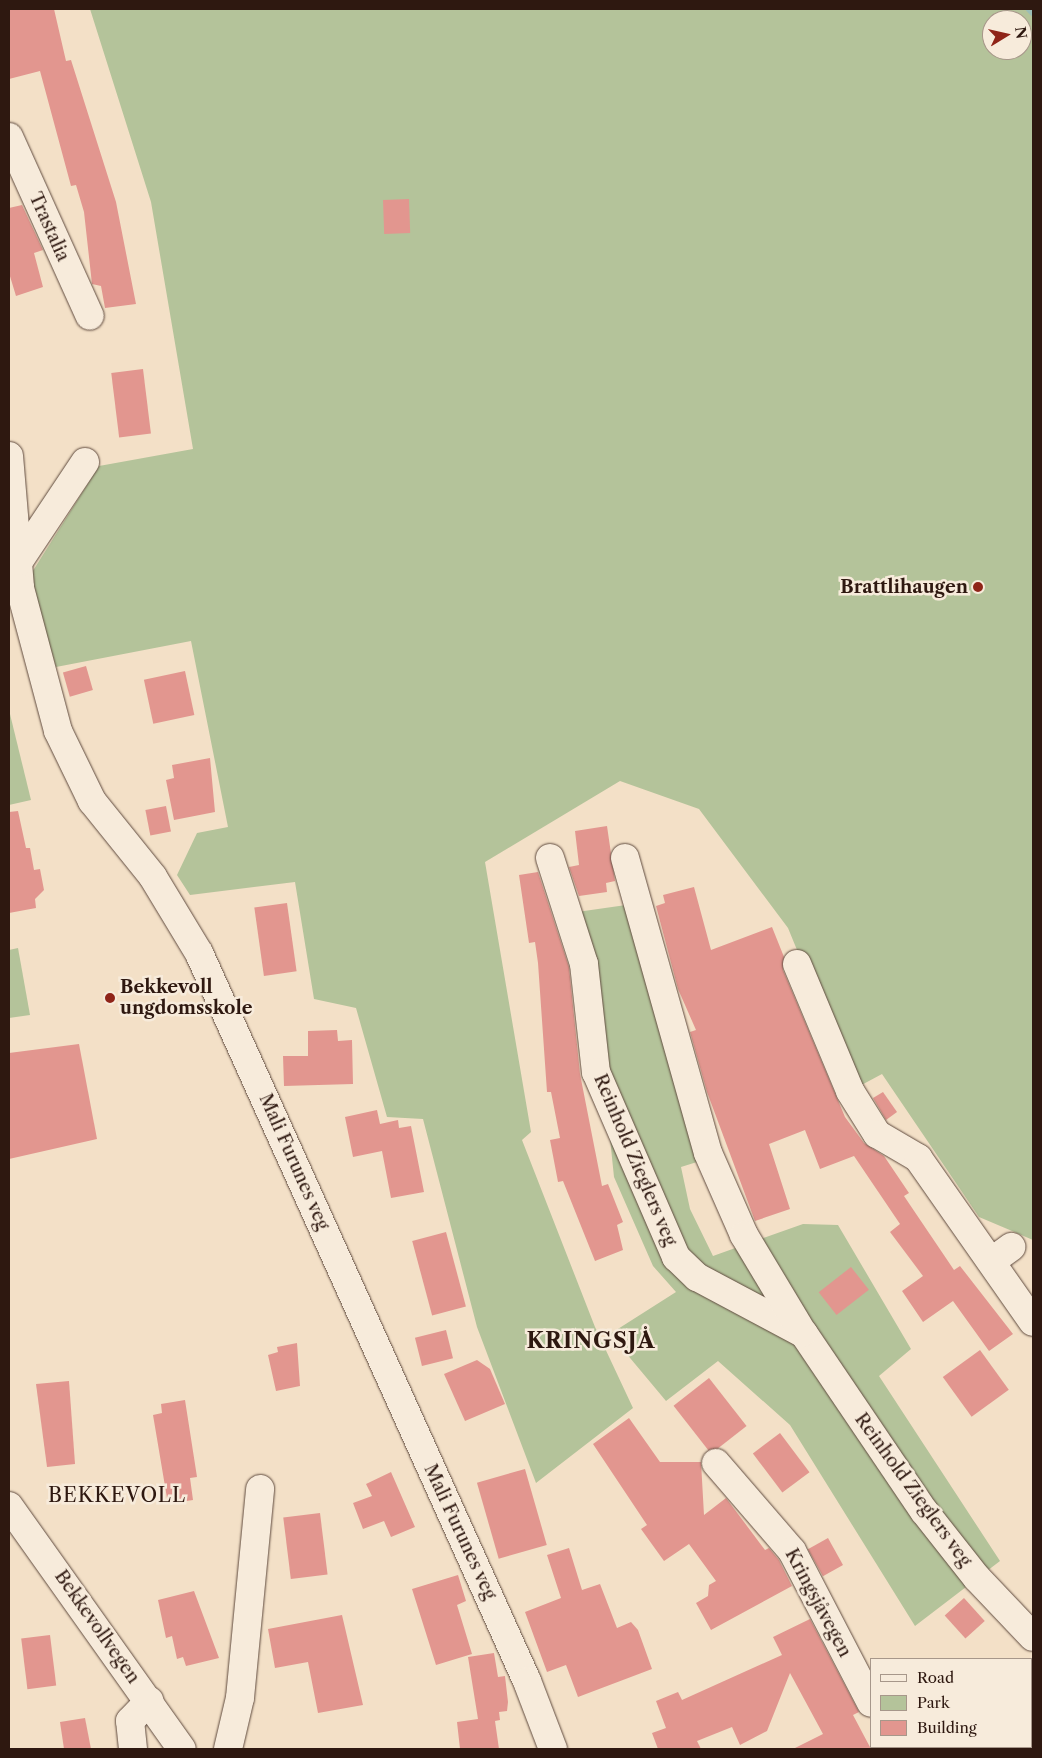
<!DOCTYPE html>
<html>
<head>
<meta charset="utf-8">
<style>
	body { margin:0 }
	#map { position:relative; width:1042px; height:1758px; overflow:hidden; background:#f3e0c7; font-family:"Libre Caslon Text",serif }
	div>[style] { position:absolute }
	.green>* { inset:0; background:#b4c39a }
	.stream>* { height:8px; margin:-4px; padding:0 4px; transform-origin:4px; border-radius:4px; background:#9bbdb7 }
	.building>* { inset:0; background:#e2968f; transform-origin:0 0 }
	.roads { filter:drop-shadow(0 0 1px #5f4a3e) drop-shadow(0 0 1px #5f4a3e) }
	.minor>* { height:28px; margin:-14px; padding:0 14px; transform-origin:14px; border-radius:14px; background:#f7ebdb }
	.dots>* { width:14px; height:14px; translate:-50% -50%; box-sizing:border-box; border:2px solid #f7ebdb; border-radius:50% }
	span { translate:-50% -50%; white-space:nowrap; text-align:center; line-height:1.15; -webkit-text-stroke:5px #f7ebdb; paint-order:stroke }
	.street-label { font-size:18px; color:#2e1810 }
	.poi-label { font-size:18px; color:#2e1810; font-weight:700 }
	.right { translate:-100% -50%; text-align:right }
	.left { translate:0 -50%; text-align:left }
	.quarter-label { font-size:20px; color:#2e1810; letter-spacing:1px }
	.district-label { font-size:22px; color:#2e1810; font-weight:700; letter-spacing:1px }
	.frame { position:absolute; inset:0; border:10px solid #2e1810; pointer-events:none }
	.legend { position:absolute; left:870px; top:1658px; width:162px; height:90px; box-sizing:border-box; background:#f7ebdb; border:1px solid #a7978a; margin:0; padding:6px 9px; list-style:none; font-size:15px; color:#2e1810 }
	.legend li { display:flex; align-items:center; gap:10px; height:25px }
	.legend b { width:25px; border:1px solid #a7978a }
	.north { position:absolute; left:982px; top:10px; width:50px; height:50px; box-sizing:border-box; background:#f7ebdb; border:1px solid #a7978a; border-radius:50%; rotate:81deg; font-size:14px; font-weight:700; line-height:20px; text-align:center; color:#2e1810 }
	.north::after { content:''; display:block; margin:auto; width:18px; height:22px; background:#8f2418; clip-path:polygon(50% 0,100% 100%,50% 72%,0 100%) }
</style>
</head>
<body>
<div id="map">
	<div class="green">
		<div style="clip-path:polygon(evenodd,90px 9px,1033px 9px,1033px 1240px,979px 1217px,882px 1074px,854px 1089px,788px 928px,699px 809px,620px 781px,485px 862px,531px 1132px,522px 1140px,595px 1327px,633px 1408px,536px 1483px,477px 1327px,423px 1119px,387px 1117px,356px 1008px,314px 999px,295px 882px,190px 895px,177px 875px,197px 833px,228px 827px,191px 641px,56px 667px,29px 577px,99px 466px,193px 449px,151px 202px,90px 9px,992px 20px,1022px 20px,1022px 50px,992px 50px,992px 20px)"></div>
		<div style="clip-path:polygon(9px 710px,31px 800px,9px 805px)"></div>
		<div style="clip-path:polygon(626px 905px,697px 1162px,681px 1167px,690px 1209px,713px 1256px,803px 1224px,838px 1225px,911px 1349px,879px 1376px,1000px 1561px,915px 1626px,790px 1425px,718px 1361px,666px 1401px,610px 1334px,676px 1292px,653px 1266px,614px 1177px,592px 964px,577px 912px)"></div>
		<div style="clip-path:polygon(18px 948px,30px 1015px,9px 1018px,9px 950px)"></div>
	</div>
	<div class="stream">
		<div style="left:1030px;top:9px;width:4px;rotate:45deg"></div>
	</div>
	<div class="building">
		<div style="clip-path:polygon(9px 9px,54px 9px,66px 61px,71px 60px,116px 202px,136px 304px,105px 308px,101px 286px,92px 284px,84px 212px,76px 185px,71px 186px,40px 71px,9px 79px)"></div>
		<div style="left:409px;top:199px;width:34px;height:26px;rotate:88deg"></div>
		<div style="clip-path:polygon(22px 205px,43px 250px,34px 253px,43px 287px,16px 296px,9px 273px,9px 208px)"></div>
		<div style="left:143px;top:369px;width:65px;height:32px;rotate:83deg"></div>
		<div style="left:86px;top:666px;width:25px;height:24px;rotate:74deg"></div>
		<div style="left:185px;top:671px;width:45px;height:42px;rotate:78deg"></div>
		<div style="clip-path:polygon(210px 758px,215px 812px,174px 820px,166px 780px,174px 778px,172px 765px)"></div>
		<div style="left:166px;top:806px;width:26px;height:21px;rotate:79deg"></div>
		<div style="clip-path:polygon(18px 811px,26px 848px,30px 848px,34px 870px,40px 869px,44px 890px,35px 899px,36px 908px,9px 913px,9px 812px)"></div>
		<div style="clip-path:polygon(607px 826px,615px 881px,606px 883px,607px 892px,579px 896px,569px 867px,579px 865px,575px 831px)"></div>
		<div style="clip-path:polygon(538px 872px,569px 967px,580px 1074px,602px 1186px,608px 1184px,623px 1222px,617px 1225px,623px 1250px,595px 1261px,563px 1181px,558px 1182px,550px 1140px,560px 1138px,551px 1092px,547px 1092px,538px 963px,535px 942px,529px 943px,519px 875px)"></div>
		<div style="clip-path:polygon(694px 887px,711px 950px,772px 927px,784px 957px,783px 970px,845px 1117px,864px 1143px,884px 1156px,909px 1193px,904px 1196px,954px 1270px,960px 1266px,1013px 1334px,989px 1351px,953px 1301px,923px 1322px,902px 1291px,923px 1276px,890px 1232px,900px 1224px,854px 1156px,820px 1169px,805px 1130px,769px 1144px,790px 1209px,755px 1221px,707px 1092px,690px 1032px,696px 1030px,678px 989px,656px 906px,665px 903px,663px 895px)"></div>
		<div style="left:287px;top:903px;width:69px;height:33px;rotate:82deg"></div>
		<div style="clip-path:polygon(337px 1030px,338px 1041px,352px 1040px,353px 1084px,284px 1086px,283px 1056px,308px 1056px,308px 1031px)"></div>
		<div style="clip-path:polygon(79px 1044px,97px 1139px,9px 1159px,9px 1053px)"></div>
		<div style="clip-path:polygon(883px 1092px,897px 1112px,886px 1120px,873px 1098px)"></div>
		<div style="clip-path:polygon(377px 1110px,380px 1124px,398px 1120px,399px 1128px,411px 1126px,424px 1192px,391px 1198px,382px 1151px,353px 1157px,345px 1117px)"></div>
		<div style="left:446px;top:1232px;width:77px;height:35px;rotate:75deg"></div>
		<div style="left:851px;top:1267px;width:29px;height:41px;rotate:52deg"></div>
		<div style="left:446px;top:1330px;width:29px;height:32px;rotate:76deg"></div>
		<div style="clip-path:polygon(297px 1343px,300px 1386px,276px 1391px,268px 1355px,278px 1352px,277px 1347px)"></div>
		<div style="left:980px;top:1350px;width:49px;height:46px;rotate:54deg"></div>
		<div style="clip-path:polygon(477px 1360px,490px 1369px,505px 1404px,465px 1421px,444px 1374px)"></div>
		<div style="left:709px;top:1378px;width:61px;height:45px;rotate:52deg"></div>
		<div style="clip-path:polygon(69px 1381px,75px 1464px,47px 1467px,36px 1384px)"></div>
		<div style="clip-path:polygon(185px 1400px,197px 1477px,190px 1478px,193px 1500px,168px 1504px,153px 1415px,162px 1413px,161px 1404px)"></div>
		<div style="clip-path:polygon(629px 1418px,660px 1462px,701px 1462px,704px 1515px,726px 1498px,765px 1550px,769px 1548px,779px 1560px,792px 1586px,711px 1630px,696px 1603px,708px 1596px,709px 1585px,716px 1581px,689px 1544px,664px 1561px,641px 1529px,647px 1525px,593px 1444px)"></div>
		<div style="left:780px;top:1433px;width:49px;height:34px;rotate:53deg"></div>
		<div style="left:525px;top:1469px;width:79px;height:50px;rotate:74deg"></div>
		<div style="clip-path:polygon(391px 1472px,415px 1527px,391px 1537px,384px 1521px,363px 1529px,353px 1503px,372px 1496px,366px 1484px)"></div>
		<div style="left:320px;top:1513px;width:62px;height:37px;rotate:83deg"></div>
		<div style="left:828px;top:1538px;width:31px;height:23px;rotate:61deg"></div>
		<div style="clip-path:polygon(569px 1548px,582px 1590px,600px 1584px,617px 1628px,631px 1622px,638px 1630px,652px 1669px,578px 1697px,566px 1665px,547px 1672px,525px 1612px,561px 1598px,547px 1555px)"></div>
		<div style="clip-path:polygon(458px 1575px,466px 1601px,457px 1605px,472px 1654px,436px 1665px,412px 1589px)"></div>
		<div style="clip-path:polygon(194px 1591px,219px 1658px,186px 1666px,183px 1657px,177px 1659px,172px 1636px,166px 1638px,158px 1600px)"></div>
		<div style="left:964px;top:1598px;width:31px;height:26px;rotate:48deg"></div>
		<div style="clip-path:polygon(342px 1615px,363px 1705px,318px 1713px,308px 1662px,275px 1668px,268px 1629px)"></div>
		<div style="clip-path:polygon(810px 1619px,859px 1712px,853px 1715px,871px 1749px,793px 1749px,823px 1734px,790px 1673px,767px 1731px,740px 1745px,732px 1727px,697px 1741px,701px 1749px,658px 1749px,652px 1733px,666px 1728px,656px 1701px,678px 1692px,682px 1700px,782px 1655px,773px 1637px)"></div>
		<div style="left:50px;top:1635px;width:51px;height:29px;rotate:83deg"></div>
		<div style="clip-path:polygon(494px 1653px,498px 1677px,505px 1676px,508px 1702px,507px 1711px,499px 1712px,500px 1720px,495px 1721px,499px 1749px,460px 1749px,457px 1722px,478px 1719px,468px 1657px)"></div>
		<div style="clip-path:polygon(85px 1718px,91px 1749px,64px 1749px,60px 1722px)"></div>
	</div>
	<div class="roads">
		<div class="minor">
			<div style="left:9px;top:137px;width:196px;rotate:65.7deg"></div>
			<div style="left:9px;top:456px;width:132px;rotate:85.2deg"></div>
			<div style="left:20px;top:588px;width:11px;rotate:170deg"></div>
			<div style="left:19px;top:561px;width:119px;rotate:-56.3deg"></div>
			<div style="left:20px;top:588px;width:148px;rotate:75.1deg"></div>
			<div style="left:58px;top:731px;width:78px;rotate:64.1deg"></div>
			<div style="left:92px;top:801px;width:97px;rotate:51.2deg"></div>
			<div style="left:153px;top:877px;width:89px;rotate:58.8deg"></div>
			<div style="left:199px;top:953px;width:798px;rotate:65.75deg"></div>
			<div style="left:527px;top:1681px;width:73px;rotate:69.1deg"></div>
			<div style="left:550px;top:858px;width:111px;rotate:72.2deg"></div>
			<div style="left:584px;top:964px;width:109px;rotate:83.7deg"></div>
			<div style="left:596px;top:1072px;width:202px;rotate:66.6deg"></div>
			<div style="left:676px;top:1257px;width:29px;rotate:44deg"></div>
			<div style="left:697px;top:1277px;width:121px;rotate:28deg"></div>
			<div style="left:804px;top:1334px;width:214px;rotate:55.9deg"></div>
			<div style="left:924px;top:1511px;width:85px;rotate:51.7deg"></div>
			<div style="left:977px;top:1578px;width:81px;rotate:46.5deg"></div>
			<div style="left:625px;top:858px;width:306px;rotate:74.3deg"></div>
			<div style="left:708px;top:1153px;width:90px;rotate:66.3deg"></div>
			<div style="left:744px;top:1235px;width:114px;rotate:59deg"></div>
			<div style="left:797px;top:964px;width:138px;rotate:67.3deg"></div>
			<div style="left:850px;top:1091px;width:51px;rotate:57.9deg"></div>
			<div style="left:877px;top:1134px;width:48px;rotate:30.3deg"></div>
			<div style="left:918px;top:1158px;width:200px;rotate:55deg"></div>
			<div style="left:992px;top:1261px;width:24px;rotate:-36deg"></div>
			<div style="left:716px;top:1463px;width:116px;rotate:49.2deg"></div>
			<div style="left:792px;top:1551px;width:171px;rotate:62.5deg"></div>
			<div style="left:9px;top:1506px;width:298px;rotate:54.6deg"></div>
			<div style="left:893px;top:1747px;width:3px;rotate:45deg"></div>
			<div style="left:133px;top:1749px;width:28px;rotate:-96deg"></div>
			<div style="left:130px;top:1721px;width:28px;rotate:-46deg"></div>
			<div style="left:228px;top:1749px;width:52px;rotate:-76.8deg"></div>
			<div style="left:240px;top:1698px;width:210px;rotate:-84.5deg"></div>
		</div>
	</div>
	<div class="dots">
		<div style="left:978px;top:587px;background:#8f2418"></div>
		<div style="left:110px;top:998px;background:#8f2418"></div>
	</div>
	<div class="street-label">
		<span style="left:49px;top:227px;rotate:66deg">Trastalia</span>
		<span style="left:635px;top:1160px;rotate:67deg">Reinhold Zieglers veg</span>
		<span style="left:294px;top:1162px;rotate:66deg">Mali Furunes veg</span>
		<span style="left:913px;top:1490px;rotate:54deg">Reinhold Zieglers veg</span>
		<span style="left:460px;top:1532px;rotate:65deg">Mali Furunes veg</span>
		<span style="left:818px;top:1603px;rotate:62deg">Kringsjåvegen</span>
		<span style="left:97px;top:1627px;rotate:55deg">Bekkevollvegen</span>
	</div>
	<div class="poi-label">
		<span class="right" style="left:968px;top:587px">Brattlihaugen</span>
		<span class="left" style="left:120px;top:998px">Bekkevoll<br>ungdomsskole</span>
	</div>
	<div class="quarter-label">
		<span style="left:117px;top:1495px">BEKKEVOLL</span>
	</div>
	<div class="district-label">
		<span style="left:591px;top:1341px">KRINGSJÅ</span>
	</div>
	<div class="frame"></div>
	<ul class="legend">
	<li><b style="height:6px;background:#f7ebdb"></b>Road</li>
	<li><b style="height:14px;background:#b4c39a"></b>Park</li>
	<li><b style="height:14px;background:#e2968f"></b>Building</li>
	</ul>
	<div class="north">N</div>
</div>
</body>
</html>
